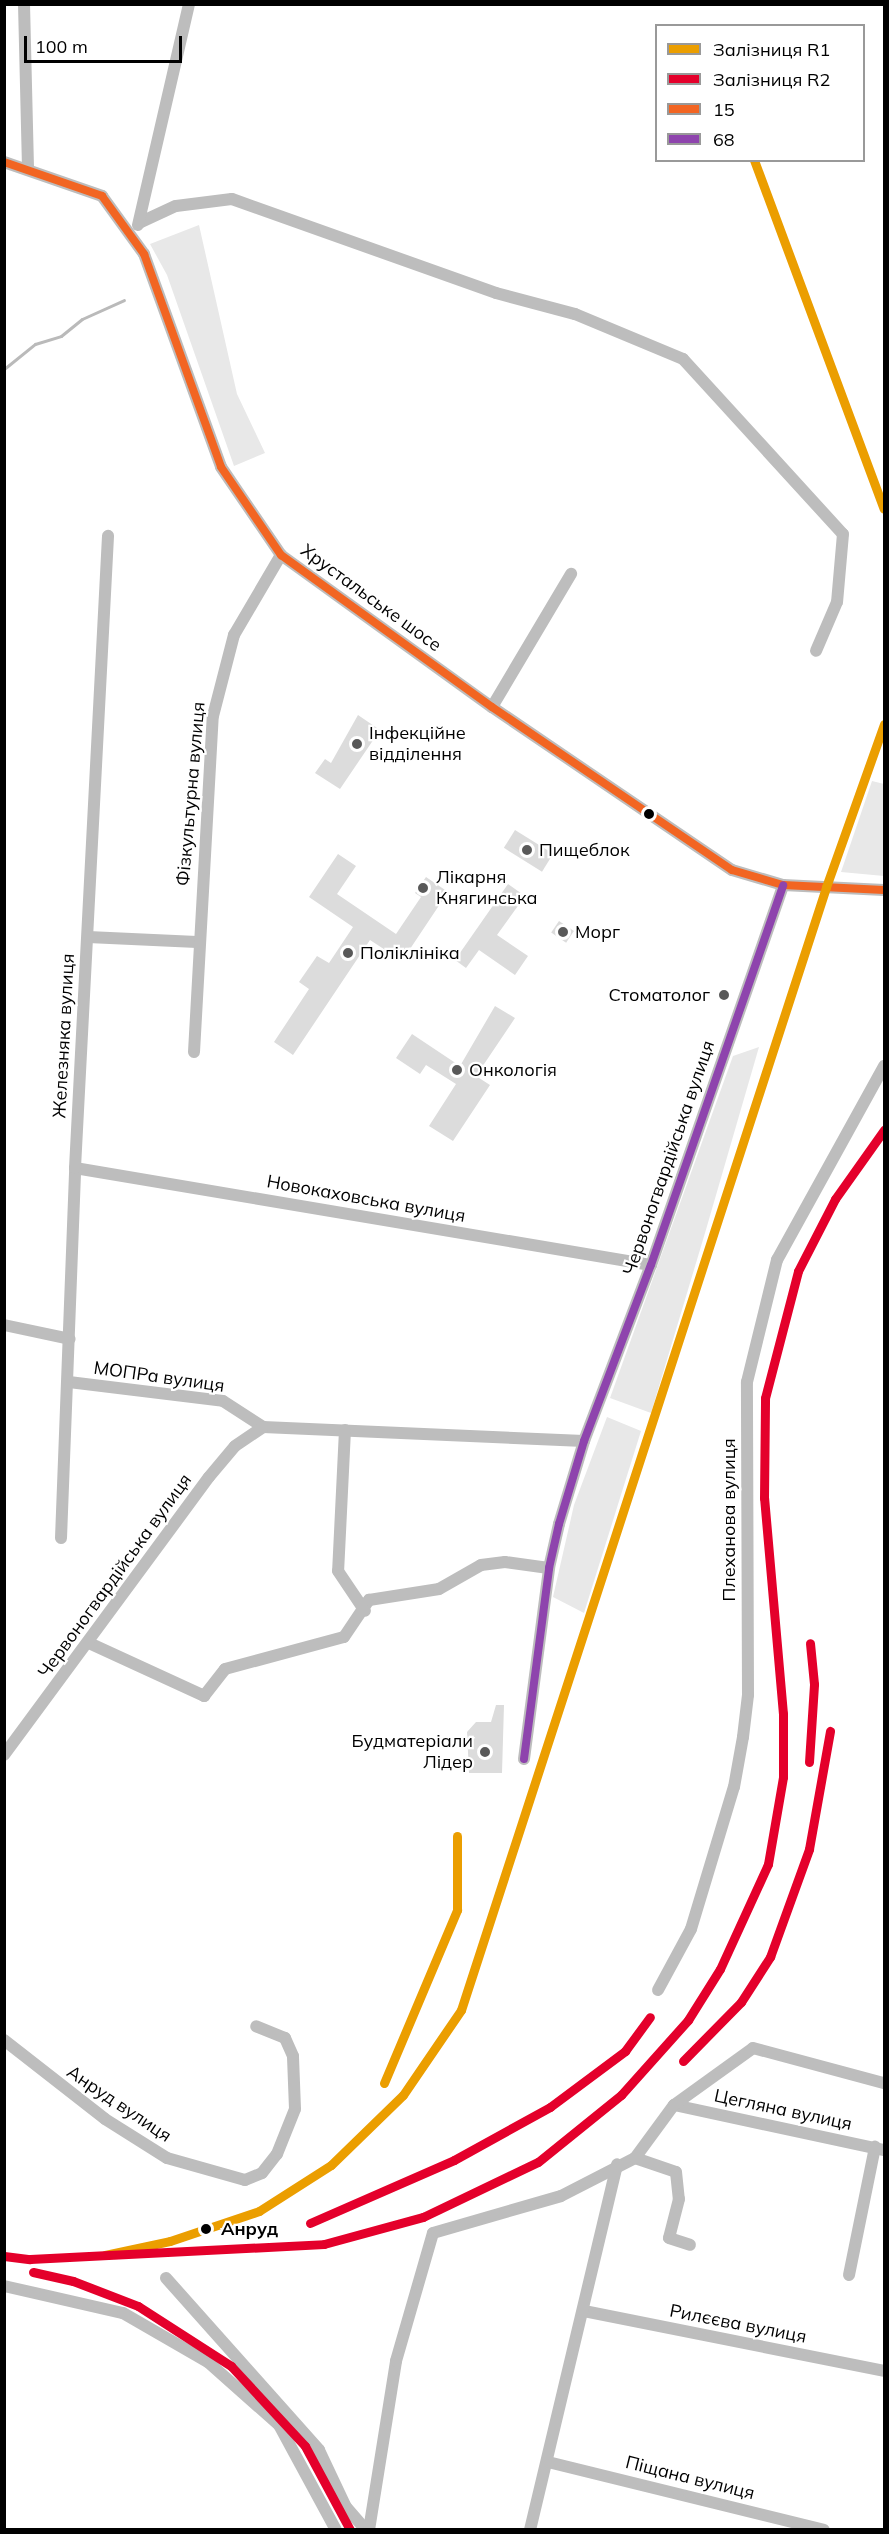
<!DOCTYPE html>
<html>
<head>
<meta charset="utf-8">
<style>
	body { margin:0 }
	#map { position:relative; width:889px; height:2534px; overflow:hidden; background:#fff; font-family:Mulish,sans-serif }
	div>[style] { position:absolute }
	.green>* { inset:0; background:#e8e8e8 }
	.stream>* { height:3px; margin:-1.5px; padding:0 1.5px; transform-origin:1.5px; border-radius:1.5px; background:#bababa }
	.building>* { inset:0; background:#dcdcdc; transform-origin:0 0 }
	.minor>* { height:12px; margin:-6px; padding:0 6px; transform-origin:6px; border-radius:6px; background:#bdbdbd }
	.bus-1>* { height:8px; margin:-4px; padding:0 4px; transform-origin:4px; border-radius:4px; background:#f26522 }
	.bus-2>* { height:8px; margin:-4px; padding:0 4px; transform-origin:4px; border-radius:4px; background:#8e44ad }
	.rail-1>* { height:9px; margin:-4.5px; padding:0 4.5px; transform-origin:4.5px; border-radius:4.5px; background:#eb9e00 }
	.rail-2>* { height:9px; margin:-4.5px; padding:0 4.5px; transform-origin:4.5px; border-radius:4.5px; background:#e4002b }
	.dots>* { width:16px; height:16px; translate:-50% -50%; box-sizing:border-box; border:3px solid #fff; border-radius:50% }
	span { translate:-50% -50%; white-space:nowrap; text-align:center; line-height:1.15; -webkit-text-stroke:4.5px #fff; paint-order:stroke }
	.street-label { font-size:18px; color:#000 }
	.poi-label { font-size:18px; color:#000 }
	.left { translate:0 -50%; text-align:left }
	.right { translate:-100% -50%; text-align:right }
	.stop-label { font-size:18px; color:#000; font-weight:700 }
	.frame { position:absolute; inset:0; border:6px solid #000; pointer-events:none }
	.legend { position:absolute; left:655px; top:24px; width:210px; height:138px; box-sizing:border-box; background:#fff; border:2px solid #999; margin:0; padding:8px 10px; list-style:none; font-size:18px; color:#000 }
	.legend li { display:flex; align-items:center; gap:12px; height:30px }
	.legend b { width:30px; border:2px solid #999 }
	.scale { position:absolute; left:24px; top:36px; width:158px; height:27px; box-sizing:border-box; border:3px solid #000; border-top:0; padding-left:8px; font-size:18px; line-height:21px; white-space:nowrap; color:#000; -webkit-text-stroke:4px #fff; paint-order:stroke }
</style>
</head>
<body>
<div id="map">
	<div class="green">
		<div style="clip-path:polygon(199px 225px,237px 394px,265px 453px,234px 466px,167px 275px,150px 244px)"></div>
		<div style="clip-path:polygon(872px 781px,884px 784px,884px 876px,841px 872px)"></div>
		<div style="clip-path:polygon(759px 1047px,705px 1233px,651px 1413px,610px 1398px,733px 1056px)"></div>
		<div style="clip-path:polygon(607px 1417px,641px 1431px,584px 1613px,553px 1597px,574px 1505px)"></div>
	</div>
	<div class="stream">
		<div style="left:4px;top:369px;width:40px;rotate:-39deg"></div>
		<div style="left:35px;top:344px;width:27px;rotate:-17deg"></div>
		<div style="left:61px;top:336px;width:27px;rotate:-39deg"></div>
		<div style="left:82px;top:319px;width:46px;rotate:-24.3deg"></div>
	</div>
	<div class="building">
		<div style="clip-path:polygon(358px 715px,380px 730px,340px 789px,315px 773px,325px 759px,331px 763px)"></div>
		<div style="left:515px;top:830px;width:45px;height:21px;rotate:32deg"></div>
		<div style="clip-path:polygon(338px 854px,356px 866px,337px 894px,396px 934px,421px 897px,415px 893px,426px 877px,448px 892px,402px 961px,370px 940px,293px 1055px,274px 1042px,309px 989px,299px 982px,317px 956px,329px 963px,353px 927px,309px 897px)"></div>
		<div style="clip-path:polygon(508px 884px,525px 896px,497px 935px,528px 956px,515px 975px,479px 950px,466px 968px,455px 960px)"></div>
		<div style="left:559px;top:921px;width:18px;height:14px;rotate:34deg"></div>
		<div style="clip-path:polygon(495px 1006px,515px 1018px,476px 1076px,490px 1085px,453px 1141px,429px 1126px,456px 1084px,426px 1065px,420px 1074px,396px 1058px,412px 1034px,460px 1066px)"></div>
		<div style="clip-path:polygon(496px 1705px,504px 1705px,502px 1773px,469px 1773px,467px 1732px,476px 1722px,491px 1722px)"></div>
	</div>
	<div class="minor">
		<div style="left:24px;top:4px;width:162px;rotate:88.6deg"></div>
		<div style="left:4px;top:162px;width:104px;rotate:19.1deg"></div>
		<div style="left:102px;top:196px;width:72px;rotate:54.1deg"></div>
		<div style="left:144px;top:254px;width:226px;rotate:70.1deg"></div>
		<div style="left:221px;top:467px;width:107px;rotate:55.7deg"></div>
		<div style="left:281px;top:555px;width:260px;rotate:35.8deg"></div>
		<div style="left:492px;top:707px;width:290px;rotate:34.2deg"></div>
		<div style="left:732px;top:870px;width:53px;rotate:16.4deg"></div>
		<div style="left:783px;top:885px;width:101px;rotate:2.8deg"></div>
		<div style="left:141px;top:222px;width:38px;rotate:-25deg"></div>
		<div style="left:176px;top:206px;width:56px;rotate:-7.1deg"></div>
		<div style="left:232px;top:199px;width:280px;rotate:19.6deg"></div>
		<div style="left:496px;top:293px;width:82px;rotate:14.9deg"></div>
		<div style="left:575px;top:314px;width:117px;rotate:22.6deg"></div>
		<div style="left:683px;top:359px;width:237px;rotate:47.6deg"></div>
		<div style="left:843px;top:534px;width:68px;rotate:95deg"></div>
		<div style="left:837px;top:602px;width:53px;rotate:113.2deg"></div>
		<div style="left:138px;top:225px;width:227px;rotate:-77deg"></div>
		<div style="left:492px;top:707px;width:155px;rotate:-59.3deg"></div>
		<div style="left:88px;top:937px;width:109px;rotate:2.6deg"></div>
		<div style="left:194px;top:1052px;width:337px;rotate:-86.8deg"></div>
		<div style="left:213px;top:716px;width:84px;rotate:-75.5deg"></div>
		<div style="left:234px;top:635px;width:93px;rotate:-59.6deg"></div>
		<div style="left:75px;top:1168px;width:584px;rotate:9.56deg"></div>
		<div style="left:4px;top:1325px;width:67px;rotate:12deg"></div>
		<div style="left:69px;top:1382px;width:155px;rotate:7deg"></div>
		<div style="left:223px;top:1401px;width:48px;rotate:33deg"></div>
		<div style="left:263px;top:1427px;width:321px;rotate:2.5deg"></div>
		<div style="left:345px;top:1430px;width:141px;rotate:92.8deg"></div>
		<div style="left:338px;top:1571px;width:48px;rotate:56deg"></div>
		<div style="left:61px;top:1538px;width:370px;rotate:-87.8deg"></div>
		<div style="left:75px;top:1168px;width:633px;rotate:-87.01deg"></div>
		<div style="left:89px;top:1643px;width:127px;rotate:24.7deg"></div>
		<div style="left:204px;top:1696px;width:34px;rotate:-52deg"></div>
		<div style="left:225px;top:1669px;width:123px;rotate:-15.1deg"></div>
		<div style="left:344px;top:1637px;width:45px;rotate:-56deg"></div>
		<div style="left:369px;top:1600px;width:71px;rotate:-8.9deg"></div>
		<div style="left:439px;top:1589px;width:48px;rotate:-29.7deg"></div>
		<div style="left:481px;top:1565px;width:24px;rotate:-7deg"></div>
		<div style="left:505px;top:1562px;width:44px;rotate:7.8deg"></div>
		<div style="left:4px;top:1755px;width:345px;rotate:-53.6deg"></div>
		<div style="left:209px;top:1477px;width:40px;rotate:-50deg"></div>
		<div style="left:235px;top:1446px;width:34px;rotate:-34deg"></div>
		<div style="left:524px;top:1759px;width:193px;rotate:-82.5deg"></div>
		<div style="left:549px;top:1568px;width:45px;rotate:-77.2deg"></div>
		<div style="left:559px;top:1524px;width:87px;rotate:-73.2deg"></div>
		<div style="left:584px;top:1441px;width:188px;rotate:-69.2deg"></div>
		<div style="left:651px;top:1265px;width:402px;rotate:-70.8deg"></div>
		<div style="left:658px;top:1990px;width:69px;rotate:-61.6deg"></div>
		<div style="left:691px;top:1929px;width:148px;rotate:-73.2deg"></div>
		<div style="left:734px;top:1787px;width:51px;rotate:-79.8deg"></div>
		<div style="left:743px;top:1737px;width:42px;rotate:-83.2deg"></div>
		<div style="left:748px;top:1695px;width:313px;rotate:-90.2deg"></div>
		<div style="left:747px;top:1382px;width:126px;rotate:-76.2deg"></div>
		<div style="left:777px;top:1260px;width:222px;rotate:-61.1deg"></div>
		<div style="left:4px;top:2040px;width:128px;rotate:38deg"></div>
		<div style="left:105px;top:2119px;width:73px;rotate:32.2deg"></div>
		<div style="left:167px;top:2158px;width:81px;rotate:15.8deg"></div>
		<div style="left:245px;top:2180px;width:18px;rotate:-22deg"></div>
		<div style="left:262px;top:2173px;width:24px;rotate:-52deg"></div>
		<div style="left:277px;top:2154px;width:48px;rotate:-68.2deg"></div>
		<div style="left:295px;top:2109px;width:53px;rotate:-92.2deg"></div>
		<div style="left:293px;top:2056px;width:20px;rotate:-114deg"></div>
		<div style="left:285px;top:2038px;width:31px;rotate:-158deg"></div>
		<div style="left:674px;top:2105px;width:215px;rotate:12.1deg"></div>
		<div style="left:635px;top:2158px;width:43px;rotate:18.9deg"></div>
		<div style="left:676px;top:2172px;width:27px;rotate:84deg"></div>
		<div style="left:679px;top:2199px;width:40px;rotate:104.4deg"></div>
		<div style="left:669px;top:2238px;width:22px;rotate:18deg"></div>
		<div style="left:849px;top:2275px;width:131px;rotate:-78.5deg"></div>
		<div style="left:166px;top:2278px;width:230px;rotate:48.3deg"></div>
		<div style="left:319px;top:2450px;width:63px;rotate:64.7deg"></div>
		<div style="left:346px;top:2507px;width:30px;rotate:49deg"></div>
		<div style="left:4px;top:2286px;width:122px;rotate:12.8deg"></div>
		<div style="left:123px;top:2313px;width:98px;rotate:30deg"></div>
		<div style="left:208px;top:2362px;width:95px;rotate:41.6deg"></div>
		<div style="left:279px;top:2425px;width:119px;rotate:61.5deg"></div>
		<div style="left:584px;top:2311px;width:306px;rotate:11.3deg"></div>
		<div style="left:548px;top:2462px;width:284px;rotate:13.8deg"></div>
		<div style="left:369px;top:2530px;width:171px;rotate:-80.9deg"></div>
		<div style="left:396px;top:2361px;width:133px;rotate:-73.9deg"></div>
		<div style="left:433px;top:2233px;width:133px;rotate:-16.1deg"></div>
		<div style="left:561px;top:2196px;width:83px;rotate:-27.2deg"></div>
		<div style="left:635px;top:2158px;width:66px;rotate:-53.7deg"></div>
		<div style="left:674px;top:2105px;width:97px;rotate:-35.8deg"></div>
		<div style="left:753px;top:2048px;width:136px;rotate:15deg"></div>
		<div style="left:530px;top:2530px;width:376px;rotate:-76.6deg"></div>
	</div>
	<div class="bus-1">
		<div style="left:4px;top:162px;width:104px;rotate:19.1deg"></div>
		<div style="left:102px;top:196px;width:72px;rotate:54.1deg"></div>
		<div style="left:144px;top:254px;width:226px;rotate:70.1deg"></div>
		<div style="left:221px;top:467px;width:107px;rotate:55.7deg"></div>
		<div style="left:281px;top:555px;width:260px;rotate:35.8deg"></div>
		<div style="left:492px;top:707px;width:290px;rotate:34.2deg"></div>
		<div style="left:732px;top:870px;width:53px;rotate:16.4deg"></div>
		<div style="left:783px;top:885px;width:101px;rotate:2.8deg"></div>
	</div>
	<div class="bus-2">
		<div style="left:524px;top:1759px;width:193px;rotate:-82.5deg"></div>
		<div style="left:549px;top:1568px;width:45px;rotate:-77.2deg"></div>
		<div style="left:559px;top:1524px;width:87px;rotate:-73.2deg"></div>
		<div style="left:584px;top:1441px;width:188px;rotate:-69.2deg"></div>
		<div style="left:651px;top:1265px;width:402px;rotate:-70.8deg"></div>
	</div>
	<div class="rail-1">
		<div style="left:754px;top:160px;width:372px;rotate:69.6deg"></div>
		<div style="left:384px;top:2083px;width:188px;rotate:-67.1deg"></div>
		<div style="left:457px;top:1910px;width:74px;rotate:-90deg"></div>
		<div style="left:105px;top:2255px;width:66px;rotate:-12.2deg"></div>
		<div style="left:170px;top:2241px;width:94px;rotate:-18.6deg"></div>
		<div style="left:259px;top:2211px;width:85px;rotate:-32.6deg"></div>
		<div style="left:331px;top:2165px;width:100px;rotate:-44.2deg"></div>
		<div style="left:403px;top:2095px;width:103px;rotate:-55.7deg"></div>
		<div style="left:461px;top:2010px;width:1181px;rotate:-71.99deg"></div>
		<div style="left:826px;top:887px;width:173px;rotate:-70.4deg"></div>
	</div>
	<div class="rail-2">
		<div style="left:809px;top:1762px;width:78px;rotate:-86.3deg"></div>
		<div style="left:814px;top:1684px;width:41px;rotate:-95.6deg"></div>
		<div style="left:683px;top:2061px;width:83px;rotate:-45.5deg"></div>
		<div style="left:741px;top:2002px;width:54px;rotate:-57.2deg"></div>
		<div style="left:770px;top:1957px;width:115px;rotate:-70.1deg"></div>
		<div style="left:809px;top:1849px;width:120px;rotate:-79.9deg"></div>
		<div style="left:310px;top:2223px;width:157px;rotate:-23.6deg"></div>
		<div style="left:454px;top:2160px;width:110px;rotate:-28.9deg"></div>
		<div style="left:550px;top:2107px;width:94px;rotate:-36.7deg"></div>
		<div style="left:625px;top:2051px;width:42px;rotate:-53.7deg"></div>
		<div style="left:4px;top:2256px;width:26px;rotate:7deg"></div>
		<div style="left:30px;top:2259px;width:294px;rotate:-2.9deg"></div>
		<div style="left:324px;top:2244px;width:103px;rotate:-15.3deg"></div>
		<div style="left:423px;top:2217px;width:127px;rotate:-25.6deg"></div>
		<div style="left:538px;top:2162px;width:107px;rotate:-38.9deg"></div>
		<div style="left:621px;top:2095px;width:101px;rotate:-48.2deg"></div>
		<div style="left:688px;top:2020px;width:60px;rotate:-57.9deg"></div>
		<div style="left:720px;top:1969px;width:115px;rotate:-65.4deg"></div>
		<div style="left:768px;top:1864px;width:88px;rotate:-80.2deg"></div>
		<div style="left:783px;top:1777px;width:63px;rotate:-90deg"></div>
		<div style="left:783px;top:1714px;width:217px;rotate:-95deg"></div>
		<div style="left:764px;top:1498px;width:100px;rotate:-89.4deg"></div>
		<div style="left:765px;top:1398px;width:131px;rotate:-75.4deg"></div>
		<div style="left:798px;top:1271px;width:81px;rotate:-62.8deg"></div>
		<div style="left:835px;top:1199px;width:85px;rotate:-54.6deg"></div>
		<div style="left:33px;top:2272px;width:41px;rotate:12.7deg"></div>
		<div style="left:73px;top:2281px;width:70px;rotate:21deg"></div>
		<div style="left:138px;top:2306px;width:111px;rotate:32.8deg"></div>
		<div style="left:231px;top:2366px;width:109px;rotate:47.2deg"></div>
		<div style="left:305px;top:2446px;width:95px;rotate:61.8deg"></div>
	</div>
	<div class="dots">
		<div style="left:357px;top:744px;background:#595959"></div>
		<div style="left:649px;top:814px;background:#000"></div>
		<div style="left:527px;top:850px;background:#595959"></div>
		<div style="left:423px;top:888px;background:#595959"></div>
		<div style="left:563px;top:932px;background:#595959"></div>
		<div style="left:348px;top:953px;background:#595959"></div>
		<div style="left:724px;top:995px;background:#595959"></div>
		<div style="left:457px;top:1070px;background:#595959"></div>
		<div style="left:485px;top:1752px;background:#595959"></div>
		<div style="left:206px;top:2229px;background:#000"></div>
	</div>
	<div class="street-label">
		<span style="left:371px;top:598px;rotate:36deg">Хрустальське шосе</span>
		<span style="left:191px;top:794px;rotate:-85deg">Фізкультурна вулиця</span>
		<span style="left:64px;top:1036px;rotate:-87deg">Железняка вулиця</span>
		<span style="left:669px;top:1158px;rotate:-71deg">Червоногвардійська вулиця</span>
		<span style="left:366px;top:1199px;rotate:10deg">Новокаховська вулиця</span>
		<span style="left:159px;top:1377px;rotate:8deg">МОПРа вулиця</span>
		<span style="left:729px;top:1520px;rotate:-90deg">Плеханова вулиця</span>
		<span style="left:115px;top:1576px;rotate:-54deg">Червоногвардійська вулиця</span>
		<span style="left:119px;top:2104px;rotate:34deg">Анруд вулиця</span>
		<span style="left:783px;top:2110px;rotate:12deg">Цегляна вулиця</span>
		<span style="left:738px;top:2324px;rotate:11deg">Рилєєва вулиця</span>
		<span style="left:690px;top:2478px;rotate:14deg">Піщана вулиця</span>
	</div>
	<div class="poi-label">
		<span class="left" style="left:369px;top:744px">Інфекційне<br>відділення</span>
		<span class="left" style="left:539px;top:850px">Пищеблок</span>
		<span class="left" style="left:436px;top:888px">Лікарня<br>Княгинська</span>
		<span class="left" style="left:575px;top:932px">Морг</span>
		<span class="left" style="left:360px;top:953px">Поліклініка</span>
		<span class="right" style="left:710px;top:995px">Стоматолог</span>
		<span class="left" style="left:469px;top:1070px">Онкологія</span>
		<span class="right" style="left:473px;top:1752px">Будматеріали<br>Лідер</span>
	</div>
	<div class="stop-label">
		<span class="left" style="left:221px;top:2229px">Анруд</span>
	</div>
	<div class="frame"></div>
	<ul class="legend">
	<li><b style="height:8px;background:#eb9e00"></b>Залізниця R1</li>
	<li><b style="height:8px;background:#e4002b"></b>Залізниця R2</li>
	<li><b style="height:8px;background:#f26522"></b>15</li>
	<li><b style="height:8px;background:#8e44ad"></b>68</li>
	</ul>
	<div class="scale">100 m</div>
</div>
</body>
</html>
